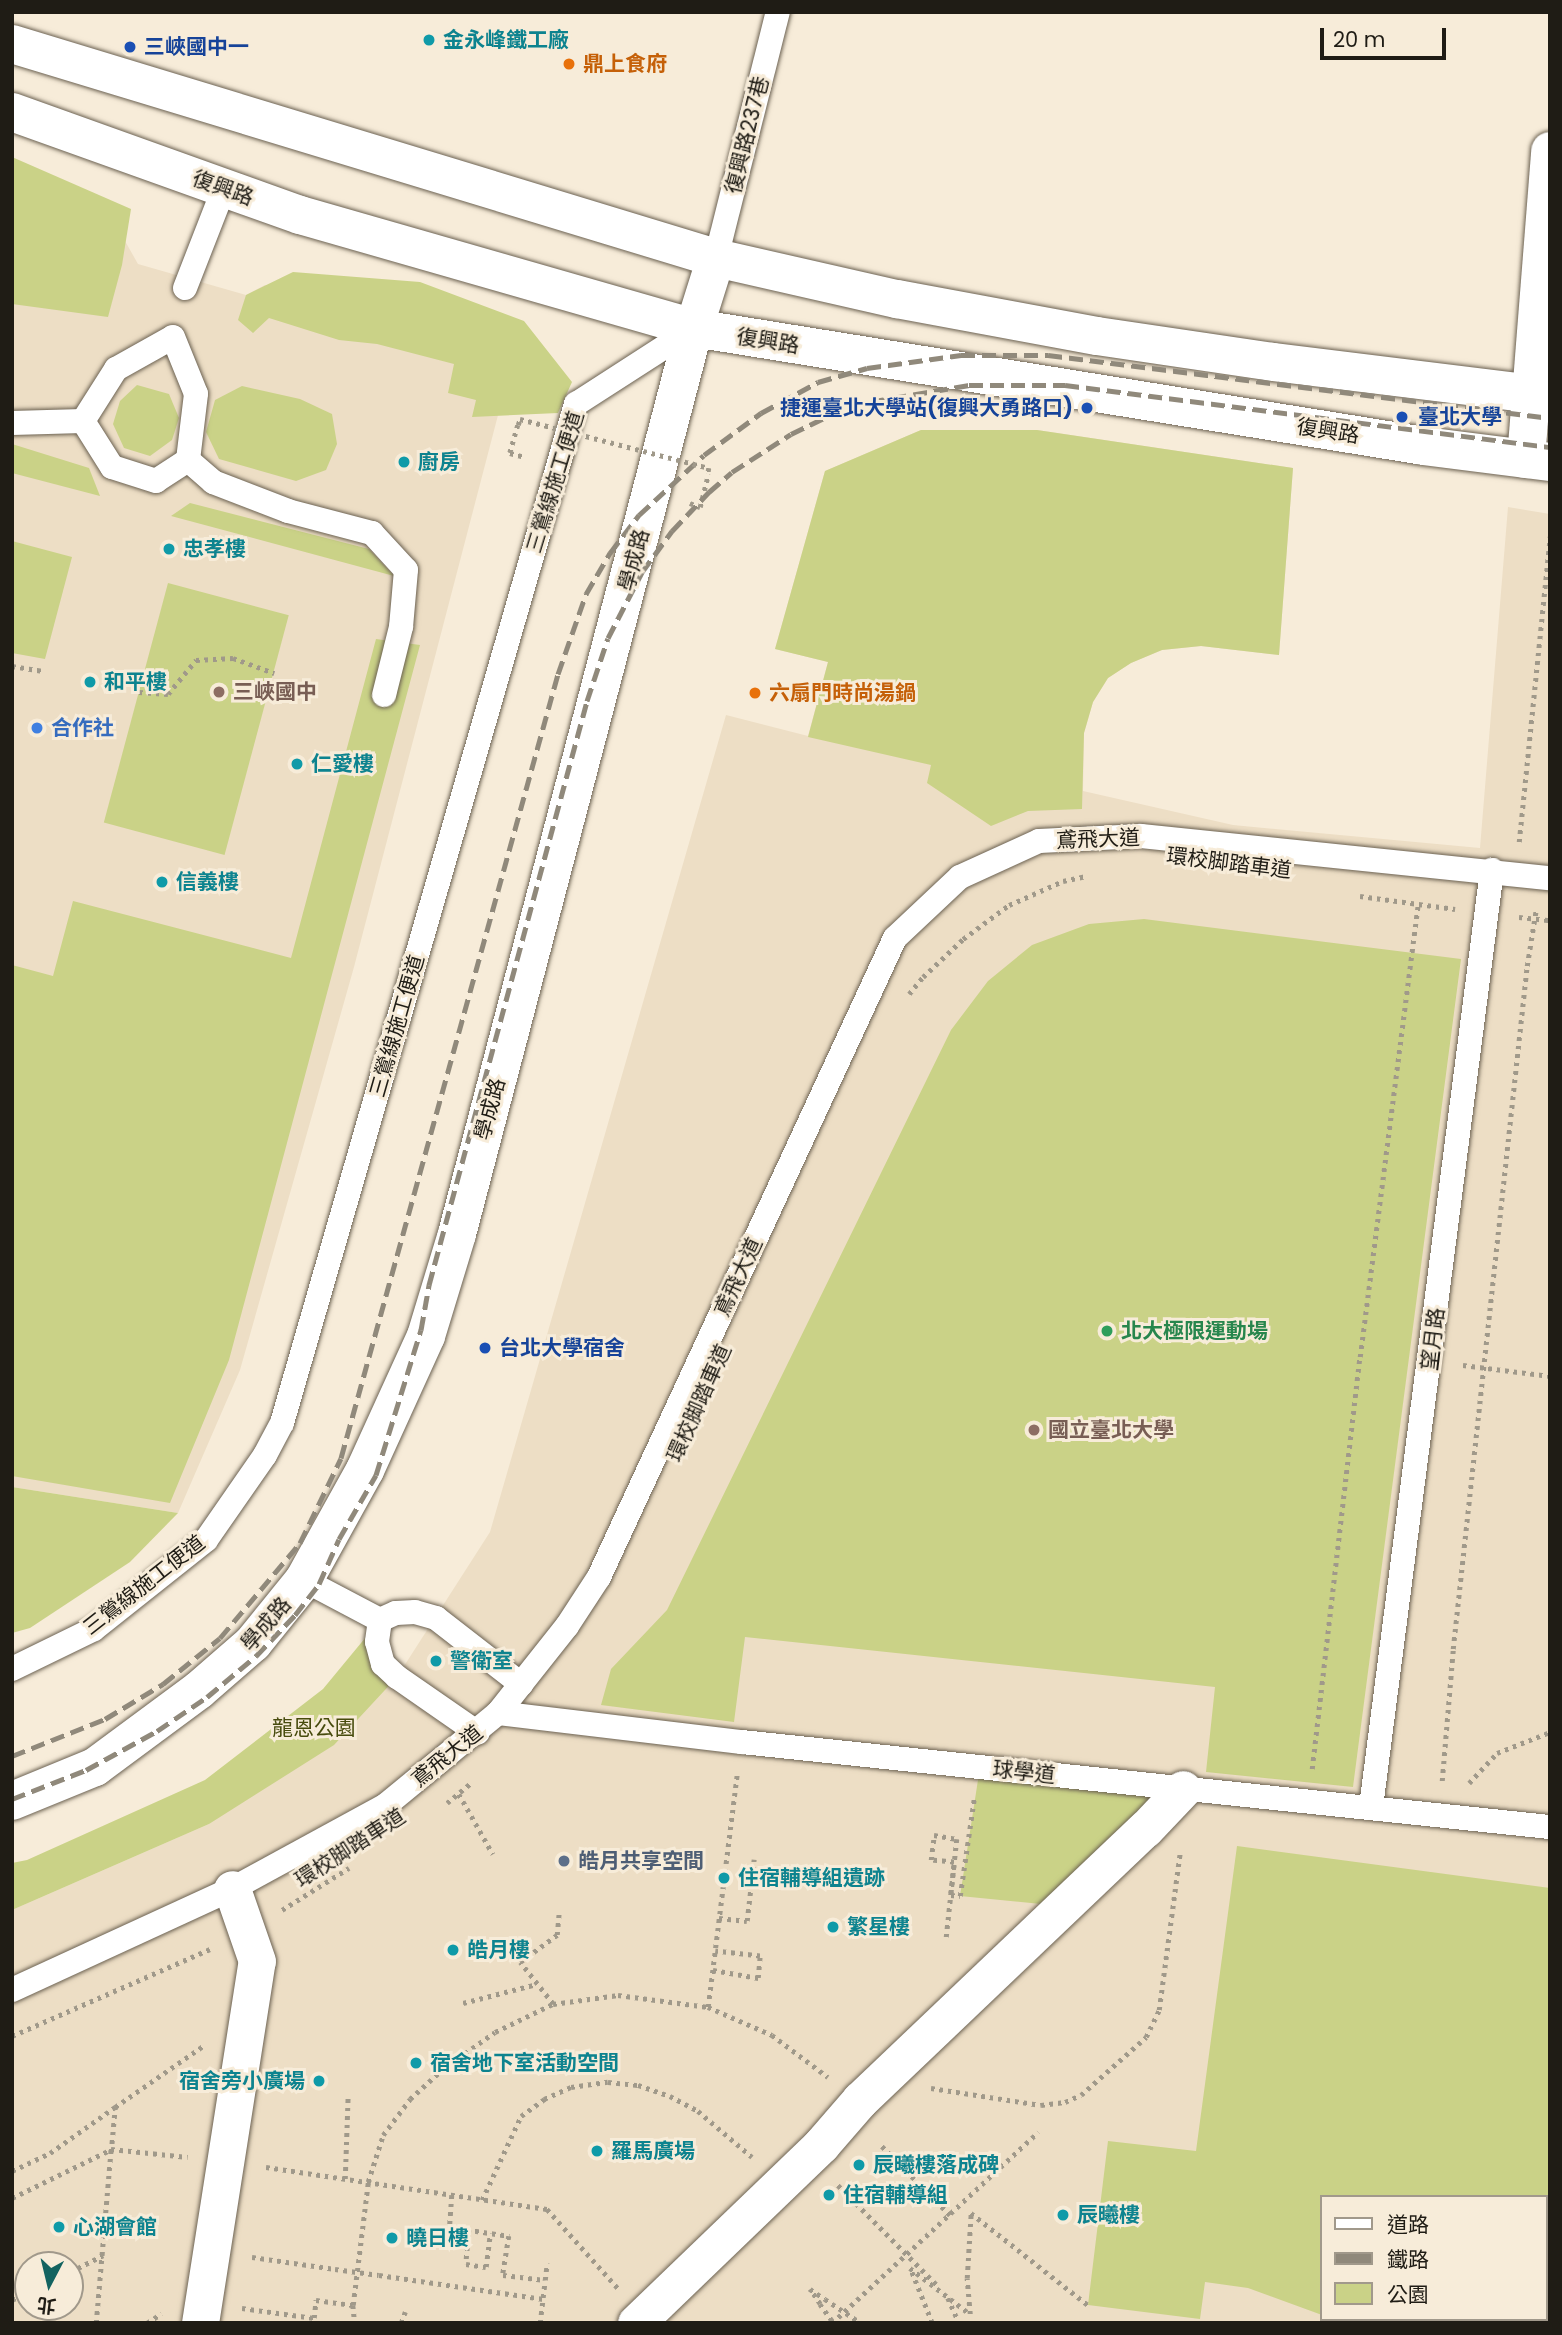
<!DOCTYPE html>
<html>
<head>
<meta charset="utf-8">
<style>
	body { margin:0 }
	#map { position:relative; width:1562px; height:2335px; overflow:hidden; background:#f7ecd9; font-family:Poppins,"Noto Sans TC",sans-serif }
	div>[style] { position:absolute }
	.built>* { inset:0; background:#eddec5 }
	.green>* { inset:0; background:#cad287; transform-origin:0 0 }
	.path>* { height:4.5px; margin-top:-2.25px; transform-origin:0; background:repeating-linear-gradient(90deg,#a0998a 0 3.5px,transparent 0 8.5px) }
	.roads { filter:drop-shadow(0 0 2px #6b6151) drop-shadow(0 0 2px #6b6151) }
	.service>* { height:24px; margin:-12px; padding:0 12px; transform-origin:12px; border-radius:12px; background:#fff }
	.pedestrian>* { height:37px; margin:-18.5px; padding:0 18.5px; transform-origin:18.5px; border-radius:18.5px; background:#fff }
	.minor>* { height:38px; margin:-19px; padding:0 19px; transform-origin:19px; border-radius:19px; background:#fff }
	.tertiary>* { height:38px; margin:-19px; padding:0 19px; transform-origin:19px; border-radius:19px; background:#fff }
	.secondary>* { height:38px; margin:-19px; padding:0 19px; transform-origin:19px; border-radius:19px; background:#fff }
	.rail>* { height:5px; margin-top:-2.5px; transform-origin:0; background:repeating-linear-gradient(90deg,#90897b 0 14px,transparent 0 21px) }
	.path-bridge>* { height:4.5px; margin-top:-2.25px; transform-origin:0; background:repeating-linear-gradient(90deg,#a0998a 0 3.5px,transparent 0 8.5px) }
	.dots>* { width:19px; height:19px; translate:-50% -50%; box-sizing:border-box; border:4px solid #f7ecd9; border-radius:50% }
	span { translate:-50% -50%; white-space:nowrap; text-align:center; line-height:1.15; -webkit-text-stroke:6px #f7ecd9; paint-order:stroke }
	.culture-label { font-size:21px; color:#0d838f; font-weight:700 }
	.left { translate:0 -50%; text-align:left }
	.right { translate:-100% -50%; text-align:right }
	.transit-label { font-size:21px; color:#164399; font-weight:700 }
	.food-label { font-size:21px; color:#c56008; font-weight:700 }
	.street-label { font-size:21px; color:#1f1c15 }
	.education-label { font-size:21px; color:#785e54; font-weight:700 }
	.shop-label { font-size:21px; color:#366cbe; font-weight:700 }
	.leisure-label { font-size:21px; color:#27864d; font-weight:700 }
	.park-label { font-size:21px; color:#474b0d }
	.service-label { font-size:21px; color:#4e5e75; font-weight:700 }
	.frame { position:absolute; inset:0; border:14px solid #1f1c15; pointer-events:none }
	.legend { position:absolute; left:1320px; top:2195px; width:228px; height:126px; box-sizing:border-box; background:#f7ecd9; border:2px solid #a1998b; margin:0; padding:9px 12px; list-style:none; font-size:21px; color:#1f1c15 }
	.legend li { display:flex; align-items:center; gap:14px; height:35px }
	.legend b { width:35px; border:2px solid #a1998b }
	.north { position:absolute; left:14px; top:2251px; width:70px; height:70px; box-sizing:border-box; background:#f7ecd9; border:2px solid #a1998b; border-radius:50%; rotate:187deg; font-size:19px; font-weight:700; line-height:28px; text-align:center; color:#1f1c15 }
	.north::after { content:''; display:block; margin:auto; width:24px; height:32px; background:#136360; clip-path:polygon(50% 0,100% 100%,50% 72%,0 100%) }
	.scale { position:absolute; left:1320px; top:28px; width:126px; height:32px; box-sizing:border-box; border:4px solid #1f1c15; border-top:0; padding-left:9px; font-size:21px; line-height:24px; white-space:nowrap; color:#1f1c15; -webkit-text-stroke:5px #f7ecd9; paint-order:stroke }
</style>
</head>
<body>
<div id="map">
	<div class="built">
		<div style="clip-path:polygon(12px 197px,125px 241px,138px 264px,246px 295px,265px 285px,506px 366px,503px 396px,354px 967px,240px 1370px,178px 1513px,12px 1487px)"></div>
		<div style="clip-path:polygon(evenodd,921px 430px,1037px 430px,1293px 468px,1279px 655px,1201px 646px,1162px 650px,1131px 663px,1108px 678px,1093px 702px,1084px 733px,1083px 791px,1233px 825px,1480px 848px,1508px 507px,1550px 514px,1550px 2323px,12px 2323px,12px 1910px,209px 1824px,397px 1677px,490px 1532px,726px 715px,808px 736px,828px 662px,775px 649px,825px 471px,921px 430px,1322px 2197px,1546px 2197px,1546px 2319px,1322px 2319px,1322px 2197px,921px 430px,28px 2265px,70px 2265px,70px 2307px,28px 2307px,28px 2265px)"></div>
	</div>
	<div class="green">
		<div style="clip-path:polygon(12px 157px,131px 209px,122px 265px,108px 317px,12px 304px)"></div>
		<div style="clip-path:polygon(293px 272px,420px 282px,524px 321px,572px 382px,558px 413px,472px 417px,476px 400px,448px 393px,454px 364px,377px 344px,339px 340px,269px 318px,253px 333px,238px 320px,246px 295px)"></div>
		<div style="clip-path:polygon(137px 385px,169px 394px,179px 418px,172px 440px,150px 456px,124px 448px,113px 424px,120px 401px)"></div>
		<div style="clip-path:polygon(242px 386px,300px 399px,332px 414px,337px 444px,326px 470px,296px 481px,219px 459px,206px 432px,215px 400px)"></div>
		<div style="clip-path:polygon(921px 430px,1037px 430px,1293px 468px,1279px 655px,1201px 646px,1162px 650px,1131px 663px,1108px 678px,1093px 702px,1084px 733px,1082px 809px,1028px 811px,991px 826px,927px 783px,931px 765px,808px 737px,828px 662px,775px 649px,825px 471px)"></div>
		<div style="clip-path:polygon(12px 444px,89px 468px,100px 496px,12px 473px)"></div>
		<div style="clip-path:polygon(190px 503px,369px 549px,394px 576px,171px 516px)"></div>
		<div style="clip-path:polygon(12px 541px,72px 557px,45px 659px,12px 653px)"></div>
		<div style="left:168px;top:583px;width:125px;height:248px;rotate:15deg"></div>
		<div style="clip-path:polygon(376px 639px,420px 645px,229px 1360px,170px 1503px,12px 1476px,12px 965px,53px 976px,73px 901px,291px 958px)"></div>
		<div style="clip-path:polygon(1144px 919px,1461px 959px,1353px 1787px,1206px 1772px,1215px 1687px,745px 1637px,734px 1722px,601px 1705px,611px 1669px,667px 1610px,951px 1030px,988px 981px,1032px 945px,1089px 924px)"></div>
		<div style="clip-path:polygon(12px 1487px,178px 1513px,130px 1562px,30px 1628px,12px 1633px)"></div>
		<div style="clip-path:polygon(380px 1620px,397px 1677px,334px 1745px,209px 1824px,12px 1910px,12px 1863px,27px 1860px,205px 1780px,323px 1689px)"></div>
		<div style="clip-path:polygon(980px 1767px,1183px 1789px,1061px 1906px,960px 1896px)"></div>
		<div style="clip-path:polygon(1237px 1846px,1550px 1888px,1550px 2323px,1343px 2323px,1334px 2319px,1546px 2319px,1546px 2197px,1322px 2197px,1322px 2315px,1248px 2288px,1205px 2282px,1200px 2319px,1088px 2305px,1108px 2141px,1196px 2151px)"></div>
	</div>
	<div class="path">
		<div style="left:518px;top:425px;width:29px;rotate:106deg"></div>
		<div style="left:510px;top:453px;width:16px;rotate:15deg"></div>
		<div style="left:690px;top:503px;width:11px;rotate:22deg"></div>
		<div style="left:700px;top:507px;width:34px;rotate:-76deg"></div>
		<div style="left:12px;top:666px;width:30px;rotate:9deg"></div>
		<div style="left:139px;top:692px;width:29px;rotate:4deg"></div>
		<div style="left:168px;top:694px;width:44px;rotate:-50.5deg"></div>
		<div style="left:196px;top:660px;width:37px;rotate:-3deg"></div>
		<div style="left:233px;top:658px;width:44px;rotate:20.1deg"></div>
		<div style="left:1519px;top:842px;width:307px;rotate:-84.2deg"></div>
		<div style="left:1360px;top:896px;width:96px;rotate:7.8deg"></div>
		<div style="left:1519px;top:917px;width:31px;rotate:6deg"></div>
		<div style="left:909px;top:994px;width:22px;rotate:-51deg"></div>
		<div style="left:923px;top:977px;width:55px;rotate:-43.5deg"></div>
		<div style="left:963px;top:939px;width:57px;rotate:-36.5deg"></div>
		<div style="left:1009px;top:905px;width:59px;rotate:-24deg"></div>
		<div style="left:1063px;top:881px;width:25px;rotate:-12deg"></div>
		<div style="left:1463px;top:1365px;width:88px;rotate:7.2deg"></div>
		<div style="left:1312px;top:1769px;width:415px;rotate:-83.4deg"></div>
		<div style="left:1360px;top:1357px;width:457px;rotate:-82.7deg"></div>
		<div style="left:1442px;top:1781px;width:132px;rotate:-85.2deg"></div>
		<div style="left:1453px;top:1649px;width:687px;rotate:-83.82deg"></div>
		<div style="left:1527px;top:966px;width:57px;rotate:-80.9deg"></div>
		<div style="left:1469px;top:1783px;width:41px;rotate:-47deg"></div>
		<div style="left:1497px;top:1753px;width:57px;rotate:-21.6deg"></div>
		<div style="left:459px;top:1794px;width:69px;rotate:60.5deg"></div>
		<div style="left:447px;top:1803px;width:33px;rotate:-40deg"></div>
		<div style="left:282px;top:1910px;width:79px;rotate:-32.1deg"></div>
		<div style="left:719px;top:1918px;width:28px;rotate:6deg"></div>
		<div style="left:747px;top:1921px;width:62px;rotate:-83.6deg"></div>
		<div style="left:946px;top:1937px;width:75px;rotate:-83.9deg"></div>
		<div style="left:954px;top:1862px;width:23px;rotate:-175deg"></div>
		<div style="left:931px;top:1860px;width:25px;rotate:-83deg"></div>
		<div style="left:934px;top:1835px;width:23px;rotate:10deg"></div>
		<div style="left:957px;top:1839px;width:56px;rotate:96.1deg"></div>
		<div style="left:951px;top:1895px;width:9px;rotate:6deg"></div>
		<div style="left:960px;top:1896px;width:98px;rotate:-81.8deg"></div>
		<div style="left:713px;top:1970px;width:46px;rotate:10.1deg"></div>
		<div style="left:758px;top:1978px;width:22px;rotate:-85deg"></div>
		<div style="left:760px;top:1956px;width:45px;rotate:-173.7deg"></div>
		<div style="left:463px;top:2003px;width:76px;rotate:-14.4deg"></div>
		<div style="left:553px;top:2004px;width:53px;rotate:-128.2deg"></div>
		<div style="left:520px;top:1962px;width:46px;rotate:-36.1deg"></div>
		<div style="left:557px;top:1935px;width:24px;rotate:-85deg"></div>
		<div style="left:708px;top:2007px;width:234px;rotate:-82.9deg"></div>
		<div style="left:12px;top:2036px;width:216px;rotate:-23.7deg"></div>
		<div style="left:931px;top:2088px;width:111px;rotate:8.8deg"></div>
		<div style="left:1041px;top:2105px;width:24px;rotate:-7deg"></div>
		<div style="left:1065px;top:2102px;width:17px;rotate:-24deg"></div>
		<div style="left:1081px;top:2095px;width:87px;rotate:-41.7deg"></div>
		<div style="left:1146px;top:2037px;width:30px;rotate:-64deg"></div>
		<div style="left:1159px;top:2010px;width:158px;rotate:-82.4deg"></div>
		<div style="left:882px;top:2146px;width:97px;rotate:45.4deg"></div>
		<div style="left:111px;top:2152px;width:45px;rotate:-84.9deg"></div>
		<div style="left:115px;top:2107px;width:107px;rotate:-34.7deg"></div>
		<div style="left:266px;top:2167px;width:284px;rotate:8.5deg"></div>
		<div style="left:547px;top:2209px;width:106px;rotate:48.1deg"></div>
		<div style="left:12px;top:2171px;width:42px;rotate:-25.3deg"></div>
		<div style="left:50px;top:2153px;width:80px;rotate:-35.3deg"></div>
		<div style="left:345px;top:2179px;width:85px;rotate:-88deg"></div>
		<div style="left:368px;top:2182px;width:49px;rotate:-72.3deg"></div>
		<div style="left:383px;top:2135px;width:45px;rotate:-53.1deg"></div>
		<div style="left:410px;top:2099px;width:46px;rotate:-42.4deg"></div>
		<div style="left:444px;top:2068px;width:62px;rotate:-35.2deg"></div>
		<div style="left:495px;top:2032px;width:64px;rotate:-25.8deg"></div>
		<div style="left:553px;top:2004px;width:66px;rotate:-7.9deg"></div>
		<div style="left:618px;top:1995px;width:91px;rotate:7.6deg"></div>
		<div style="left:708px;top:2007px;width:70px;rotate:23.6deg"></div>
		<div style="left:772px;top:2035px;width:70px;rotate:36.9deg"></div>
		<div style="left:838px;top:2185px;width:142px;rotate:45.3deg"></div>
		<div style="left:452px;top:2195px;width:32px;rotate:94deg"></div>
		<div style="left:450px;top:2227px;width:60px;rotate:8.7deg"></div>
		<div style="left:509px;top:2236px;width:39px;rotate:99deg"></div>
		<div style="left:503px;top:2275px;width:42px;rotate:6.8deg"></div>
		<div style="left:545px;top:2280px;width:17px;rotate:-83deg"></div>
		<div style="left:12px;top:2198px;width:109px;rotate:-26.1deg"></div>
		<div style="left:482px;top:2200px;width:93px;rotate:-65.1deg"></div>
		<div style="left:521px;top:2116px;width:29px;rotate:-36deg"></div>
		<div style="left:544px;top:2099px;width:30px;rotate:-24deg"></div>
		<div style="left:571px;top:2087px;width:37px;rotate:-8deg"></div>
		<div style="left:608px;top:2082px;width:30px;rotate:6deg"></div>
		<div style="left:638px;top:2085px;width:34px;rotate:19deg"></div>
		<div style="left:670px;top:2096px;width:32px;rotate:28deg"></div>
		<div style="left:698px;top:2111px;width:71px;rotate:40.4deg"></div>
		<div style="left:469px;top:2230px;width:34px;rotate:95deg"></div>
		<div style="left:466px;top:2264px;width:20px;rotate:9deg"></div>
		<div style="left:486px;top:2267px;width:34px;rotate:-83deg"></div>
		<div style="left:252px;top:2257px;width:84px;rotate:8.2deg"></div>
		<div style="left:70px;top:2272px;width:37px;rotate:-27deg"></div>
		<div style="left:379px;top:2275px;width:166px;rotate:8.3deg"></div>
		<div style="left:948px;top:2298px;width:27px;rotate:66deg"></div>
		<div style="left:12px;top:2300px;width:18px;rotate:-27deg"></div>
		<div style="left:820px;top:2304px;width:18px;rotate:-124deg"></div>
		<div style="left:810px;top:2289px;width:18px;rotate:34deg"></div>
		<div style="left:353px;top:2305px;width:18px;rotate:84deg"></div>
		<div style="left:242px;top:2308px;width:73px;rotate:7.9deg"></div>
		<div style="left:314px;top:2318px;width:18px;rotate:-84deg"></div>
		<div style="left:316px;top:2300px;width:37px;rotate:8deg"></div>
		<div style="left:353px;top:2305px;width:124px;rotate:-83deg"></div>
		<div style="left:368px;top:2182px;width:3px;rotate:18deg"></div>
		<div style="left:96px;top:2323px;width:175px;rotate:-85.1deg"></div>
		<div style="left:111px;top:2149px;width:77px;rotate:5.9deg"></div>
		<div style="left:147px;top:2323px;width:17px;rotate:-33deg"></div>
		<div style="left:401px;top:2323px;width:12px;rotate:-70deg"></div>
		<div style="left:540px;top:2323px;width:43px;rotate:-83.4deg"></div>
		<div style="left:832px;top:2323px;width:281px;rotate:-42.8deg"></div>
		<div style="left:932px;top:2323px;width:59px;rotate:-111.8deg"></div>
		<div style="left:910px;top:2268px;width:76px;rotate:37.5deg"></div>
		<div style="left:970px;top:2314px;width:36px;rotate:-95deg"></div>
		<div style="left:967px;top:2278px;width:65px;rotate:-86.5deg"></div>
		<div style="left:971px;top:2213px;width:149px;rotate:38.2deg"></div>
	</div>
	<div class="roads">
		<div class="service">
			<div style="left:716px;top:258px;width:254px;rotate:-75.9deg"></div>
			<div style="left:185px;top:288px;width:107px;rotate:-68.7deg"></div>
			<div style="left:173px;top:337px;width:61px;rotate:68deg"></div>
			<div style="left:196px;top:394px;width:66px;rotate:96.9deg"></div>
			<div style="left:188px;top:460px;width:38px;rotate:147deg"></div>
			<div style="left:156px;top:481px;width:46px;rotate:-162.3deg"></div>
			<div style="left:112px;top:467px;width:54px;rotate:-122.2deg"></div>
			<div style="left:83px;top:421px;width:62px;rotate:-57.6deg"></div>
			<div style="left:116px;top:369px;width:65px;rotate:-29.3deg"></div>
			<div style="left:12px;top:423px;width:71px;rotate:-1.6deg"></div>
			<div style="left:188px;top:460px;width:33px;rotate:41deg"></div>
			<div style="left:213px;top:482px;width:80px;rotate:21.1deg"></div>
			<div style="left:288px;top:511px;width:87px;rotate:14.7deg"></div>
			<div style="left:372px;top:533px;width:50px;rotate:47.4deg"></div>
			<div style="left:406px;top:570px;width:57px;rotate:95deg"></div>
			<div style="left:401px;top:627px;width:70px;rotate:104deg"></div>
			<div style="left:304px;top:1580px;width:86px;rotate:27.8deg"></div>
			<div style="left:380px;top:1620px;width:17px;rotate:-24deg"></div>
			<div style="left:396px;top:1613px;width:19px;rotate:-3deg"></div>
			<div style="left:415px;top:1612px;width:22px;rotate:16deg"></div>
			<div style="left:436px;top:1618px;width:108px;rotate:37.8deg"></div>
			<div style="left:380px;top:1620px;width:22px;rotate:98deg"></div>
			<div style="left:377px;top:1642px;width:23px;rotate:75deg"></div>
			<div style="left:383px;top:1664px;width:19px;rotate:43deg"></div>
			<div style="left:397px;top:1677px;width:98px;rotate:34.7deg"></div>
			<div style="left:12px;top:1669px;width:91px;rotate:-26deg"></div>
			<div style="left:94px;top:1629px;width:143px;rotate:-38.5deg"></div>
			<div style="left:206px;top:1540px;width:103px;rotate:-55.2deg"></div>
			<div style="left:265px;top:1455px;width:36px;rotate:-62deg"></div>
			<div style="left:282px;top:1423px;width:1061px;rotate:-73.91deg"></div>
			<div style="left:576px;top:404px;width:140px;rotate:-32.8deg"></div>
			<div style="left:498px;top:1713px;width:246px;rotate:6.8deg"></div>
			<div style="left:742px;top:1742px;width:812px;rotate:6.01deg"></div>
			<div style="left:1371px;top:1807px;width:945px;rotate:-82.64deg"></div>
			<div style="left:12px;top:1990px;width:242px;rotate:-24.7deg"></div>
			<div style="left:232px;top:1889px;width:175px;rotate:-28.6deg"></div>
			<div style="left:386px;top:1805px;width:145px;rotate:-39.4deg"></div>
			<div style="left:498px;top:1713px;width:111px;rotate:-51.6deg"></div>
			<div style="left:567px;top:1626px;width:59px;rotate:-56.9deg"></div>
			<div style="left:599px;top:1577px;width:704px;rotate:-65.15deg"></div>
			<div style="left:895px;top:938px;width:89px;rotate:-43.2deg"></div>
			<div style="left:960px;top:877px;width:87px;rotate:-24.5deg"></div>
			<div style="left:1039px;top:841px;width:102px;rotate:-2.8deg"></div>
			<div style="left:1141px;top:836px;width:411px;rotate:5.9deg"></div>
		</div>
		<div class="pedestrian">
			<div style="left:200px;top:2323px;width:366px;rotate:-81.1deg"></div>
			<div style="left:257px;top:1961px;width:76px;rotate:-109.1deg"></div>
			<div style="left:636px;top:2323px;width:257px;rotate:-43.9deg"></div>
			<div style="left:821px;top:2145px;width:60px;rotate:-49.1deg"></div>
			<div style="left:860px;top:2100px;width:393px;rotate:-43.6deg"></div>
			<div style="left:1145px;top:1829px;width:55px;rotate:-46.5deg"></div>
		</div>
		<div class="minor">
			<div style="left:694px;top:328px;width:73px;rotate:-72.6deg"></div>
			<div style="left:1526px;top:459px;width:309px;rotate:-85.5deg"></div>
		</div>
		<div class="tertiary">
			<div style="left:12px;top:1801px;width:90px;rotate:-22.3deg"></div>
			<div style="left:95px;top:1767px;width:129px;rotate:-36.5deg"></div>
			<div style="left:199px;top:1690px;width:72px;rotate:-41deg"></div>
			<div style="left:253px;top:1643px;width:81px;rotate:-51deg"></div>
			<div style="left:304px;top:1580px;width:126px;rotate:-61deg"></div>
			<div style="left:365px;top:1470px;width:147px;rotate:-65.5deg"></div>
			<div style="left:426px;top:1336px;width:107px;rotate:-73.1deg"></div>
			<div style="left:457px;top:1234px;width:936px;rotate:-75.34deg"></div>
		</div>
		<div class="secondary">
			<div style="left:12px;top:44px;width:736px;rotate:16.91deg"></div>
			<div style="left:716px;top:258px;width:186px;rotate:12.8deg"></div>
			<div style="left:897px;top:299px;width:203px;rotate:10.5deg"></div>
			<div style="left:1097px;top:336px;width:178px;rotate:8.4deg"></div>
			<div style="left:1273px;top:362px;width:279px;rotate:7deg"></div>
			<div style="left:12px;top:112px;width:306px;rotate:19.7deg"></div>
			<div style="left:300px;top:215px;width:410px;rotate:16deg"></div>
			<div style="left:694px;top:328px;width:739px;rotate:9.18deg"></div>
			<div style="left:1424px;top:446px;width:127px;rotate:7.2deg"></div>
		</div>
	</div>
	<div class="rail">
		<div style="left:12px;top:1756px;width:100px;rotate:-21.7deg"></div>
		<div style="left:105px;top:1719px;width:68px;rotate:-31.1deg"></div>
		<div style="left:163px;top:1684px;width:73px;rotate:-38.9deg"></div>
		<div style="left:220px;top:1638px;width:124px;rotate:-49.9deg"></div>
		<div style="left:300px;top:1543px;width:94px;rotate:-64.2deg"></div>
		<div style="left:341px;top:1458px;width:813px;rotate:-74.53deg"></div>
		<div style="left:558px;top:674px;width:85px;rotate:-70.7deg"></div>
		<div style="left:586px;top:594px;width:48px;rotate:-59.7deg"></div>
		<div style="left:610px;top:553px;width:48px;rotate:-52.7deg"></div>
		<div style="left:639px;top:515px;width:88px;rotate:-42.7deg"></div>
		<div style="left:704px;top:455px;width:71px;rotate:-36.4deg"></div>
		<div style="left:761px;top:413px;width:65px;rotate:-28.5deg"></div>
		<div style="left:818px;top:382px;width:51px;rotate:-15.9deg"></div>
		<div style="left:867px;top:368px;width:95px;rotate:-7.9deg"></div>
		<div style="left:961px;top:355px;width:87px"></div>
		<div style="left:1048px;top:355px;width:506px;rotate:7.15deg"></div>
		<div style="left:12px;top:1799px;width:79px;rotate:-21.4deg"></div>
		<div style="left:86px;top:1770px;width:81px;rotate:-28.8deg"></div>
		<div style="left:157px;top:1731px;width:60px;rotate:-34.2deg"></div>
		<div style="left:207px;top:1697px;width:64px;rotate:-39.9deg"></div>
		<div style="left:256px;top:1656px;width:57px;rotate:-46.4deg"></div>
		<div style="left:295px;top:1615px;width:39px;rotate:-52deg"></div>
		<div style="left:319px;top:1584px;width:49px;rotate:-66deg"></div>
		<div style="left:339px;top:1539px;width:74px;rotate:-60deg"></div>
		<div style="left:376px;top:1475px;width:152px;rotate:-72.8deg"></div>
		<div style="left:421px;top:1330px;width:46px;rotate:-79.9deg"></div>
		<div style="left:429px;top:1285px;width:605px;rotate:-74.86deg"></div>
		<div style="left:587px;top:701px;width:66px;rotate:-71.6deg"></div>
		<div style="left:608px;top:638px;width:74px;rotate:-62.7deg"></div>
		<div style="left:642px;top:572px;width:51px;rotate:-53.8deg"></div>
		<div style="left:672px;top:531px;width:54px;rotate:-46.5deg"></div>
		<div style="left:709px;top:492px;width:30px;rotate:-41deg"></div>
		<div style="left:732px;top:472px;width:70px;rotate:-32.8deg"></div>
		<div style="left:791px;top:434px;width:67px;rotate:-25.8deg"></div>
		<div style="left:851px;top:405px;width:120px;rotate:-9.6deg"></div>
		<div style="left:969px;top:385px;width:96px"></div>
		<div style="left:1065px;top:385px;width:489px;rotate:7.3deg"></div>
	</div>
	<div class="path-bridge">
		<div style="left:518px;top:425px;width:6px;rotate:-72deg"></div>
		<div style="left:520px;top:419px;width:195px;rotate:14.5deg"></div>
		<div style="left:709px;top:468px;width:6px;rotate:99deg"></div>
		<div style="left:335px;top:2269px;width:44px;rotate:7.8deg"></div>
		<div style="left:825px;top:2299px;width:43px;rotate:33.7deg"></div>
		<div style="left:820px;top:2304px;width:24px;rotate:54deg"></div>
	</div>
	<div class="dots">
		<div style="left:429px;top:40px;background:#0f9aa8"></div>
		<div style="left:130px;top:47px;background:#1a4fb4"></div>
		<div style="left:569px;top:64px;background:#e8710a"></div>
		<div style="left:1087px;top:408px;background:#1a4fb4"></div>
		<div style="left:1402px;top:417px;background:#1a4fb4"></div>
		<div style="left:404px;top:462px;background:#0f9aa8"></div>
		<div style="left:169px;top:549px;background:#0f9aa8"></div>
		<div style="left:90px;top:682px;background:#0f9aa8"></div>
		<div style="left:219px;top:692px;background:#8d6e63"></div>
		<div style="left:755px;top:693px;background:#e8710a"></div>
		<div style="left:37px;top:728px;background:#3f7fe0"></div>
		<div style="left:297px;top:764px;background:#0f9aa8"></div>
		<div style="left:162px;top:882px;background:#0f9aa8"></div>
		<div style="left:1107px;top:1331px;background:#2e9e5b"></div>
		<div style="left:485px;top:1348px;background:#1a4fb4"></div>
		<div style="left:1034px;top:1430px;background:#8d6e63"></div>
		<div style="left:436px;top:1661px;background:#0f9aa8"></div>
		<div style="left:564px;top:1861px;background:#5c6f8a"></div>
		<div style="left:724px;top:1878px;background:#0f9aa8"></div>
		<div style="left:833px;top:1927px;background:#0f9aa8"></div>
		<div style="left:453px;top:1950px;background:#0f9aa8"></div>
		<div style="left:416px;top:2063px;background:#0f9aa8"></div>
		<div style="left:319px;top:2081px;background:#0f9aa8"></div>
		<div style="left:597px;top:2151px;background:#0f9aa8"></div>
		<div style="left:859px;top:2165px;background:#0f9aa8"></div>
		<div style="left:829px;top:2195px;background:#0f9aa8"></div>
		<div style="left:1063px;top:2215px;background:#0f9aa8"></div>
		<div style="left:59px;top:2227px;background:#0f9aa8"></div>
		<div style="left:392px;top:2238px;background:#0f9aa8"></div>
	</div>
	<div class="culture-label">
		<span class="left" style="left:443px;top:40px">金永峰鐵工廠</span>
		<span class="left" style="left:418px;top:462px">廚房</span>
		<span class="left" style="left:183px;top:549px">忠孝樓</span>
		<span class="left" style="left:104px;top:682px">和平樓</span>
		<span class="left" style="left:311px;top:764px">仁愛樓</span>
		<span class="left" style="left:176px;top:882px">信義樓</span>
		<span class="left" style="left:450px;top:1661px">警衛室</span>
		<span class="left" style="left:738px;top:1878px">住宿輔導組遺跡</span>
		<span class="left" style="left:847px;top:1927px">繁星樓</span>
		<span class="left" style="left:467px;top:1950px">皓月樓</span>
		<span class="left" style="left:430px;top:2063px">宿舍地下室活動空間</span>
		<span class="right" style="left:305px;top:2081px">宿舍旁小廣場</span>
		<span class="left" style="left:611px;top:2151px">羅馬廣場</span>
		<span class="left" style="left:873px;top:2165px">辰曦樓落成碑</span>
		<span class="left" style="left:843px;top:2195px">住宿輔導組</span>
		<span class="left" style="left:1077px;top:2215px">辰曦樓</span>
		<span class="left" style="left:73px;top:2227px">心湖會館</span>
		<span class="left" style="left:406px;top:2238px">曉日樓</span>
	</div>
	<div class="transit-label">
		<span class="left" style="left:144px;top:47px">三峽國中一</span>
		<span class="right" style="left:1073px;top:408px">捷運臺北大學站(復興大勇路口)</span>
		<span class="left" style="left:1418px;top:417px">臺北大學</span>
		<span class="left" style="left:499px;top:1348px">台北大學宿舍</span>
	</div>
	<div class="food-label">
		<span class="left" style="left:583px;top:64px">鼎上食府</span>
		<span class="left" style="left:769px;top:693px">六扇門時尚湯鍋</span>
	</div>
	<div class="street-label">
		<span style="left:747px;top:135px;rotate:-76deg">復興路237巷</span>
		<span style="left:223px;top:188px;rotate:20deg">復興路</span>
		<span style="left:768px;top:341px;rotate:9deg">復興路</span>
		<span style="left:1328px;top:431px;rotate:9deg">復興路</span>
		<span style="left:555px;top:482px;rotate:-73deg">三鶯線施工便道</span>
		<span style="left:634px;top:560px;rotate:-75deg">學成路</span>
		<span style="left:1098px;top:839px;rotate:-2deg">鳶飛大道</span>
		<span style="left:1229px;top:863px;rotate:7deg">環校脚踏車道</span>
		<span style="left:397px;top:1026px;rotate:-74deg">三鶯線施工便道</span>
		<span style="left:490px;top:1109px;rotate:-75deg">學成路</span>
		<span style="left:738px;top:1277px;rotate:-65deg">鳶飛大道</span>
		<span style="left:1433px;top:1339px;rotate:-83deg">望月路</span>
		<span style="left:699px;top:1403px;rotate:-66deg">環校脚踏車道</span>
		<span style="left:144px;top:1585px;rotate:-38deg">三鶯線施工便道</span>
		<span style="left:266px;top:1624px;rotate:-49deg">學成路</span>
		<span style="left:447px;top:1756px;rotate:-39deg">鳶飛大道</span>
		<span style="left:1024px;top:1772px;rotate:6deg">球學道</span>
		<span style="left:350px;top:1848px;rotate:-33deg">環校脚踏車道</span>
	</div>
	<div class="education-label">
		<span class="left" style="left:233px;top:692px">三峽國中</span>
		<span class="left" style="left:1048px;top:1430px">國立臺北大學</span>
	</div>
	<div class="shop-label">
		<span class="left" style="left:51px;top:728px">合作社</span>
	</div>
	<div class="leisure-label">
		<span class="left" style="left:1121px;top:1331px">北大極限運動場</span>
	</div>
	<div class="park-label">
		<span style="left:314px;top:1728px">龍恩公園</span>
	</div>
	<div class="service-label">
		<span class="left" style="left:578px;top:1861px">皓月共享空間</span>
	</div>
	<div class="frame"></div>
	<ul class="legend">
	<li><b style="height:9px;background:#fff"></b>道路</li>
	<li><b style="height:9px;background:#90897b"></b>鐵路</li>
	<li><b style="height:19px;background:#cad287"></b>公園</li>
	</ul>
	<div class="north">北</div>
	<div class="scale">20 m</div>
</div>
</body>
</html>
